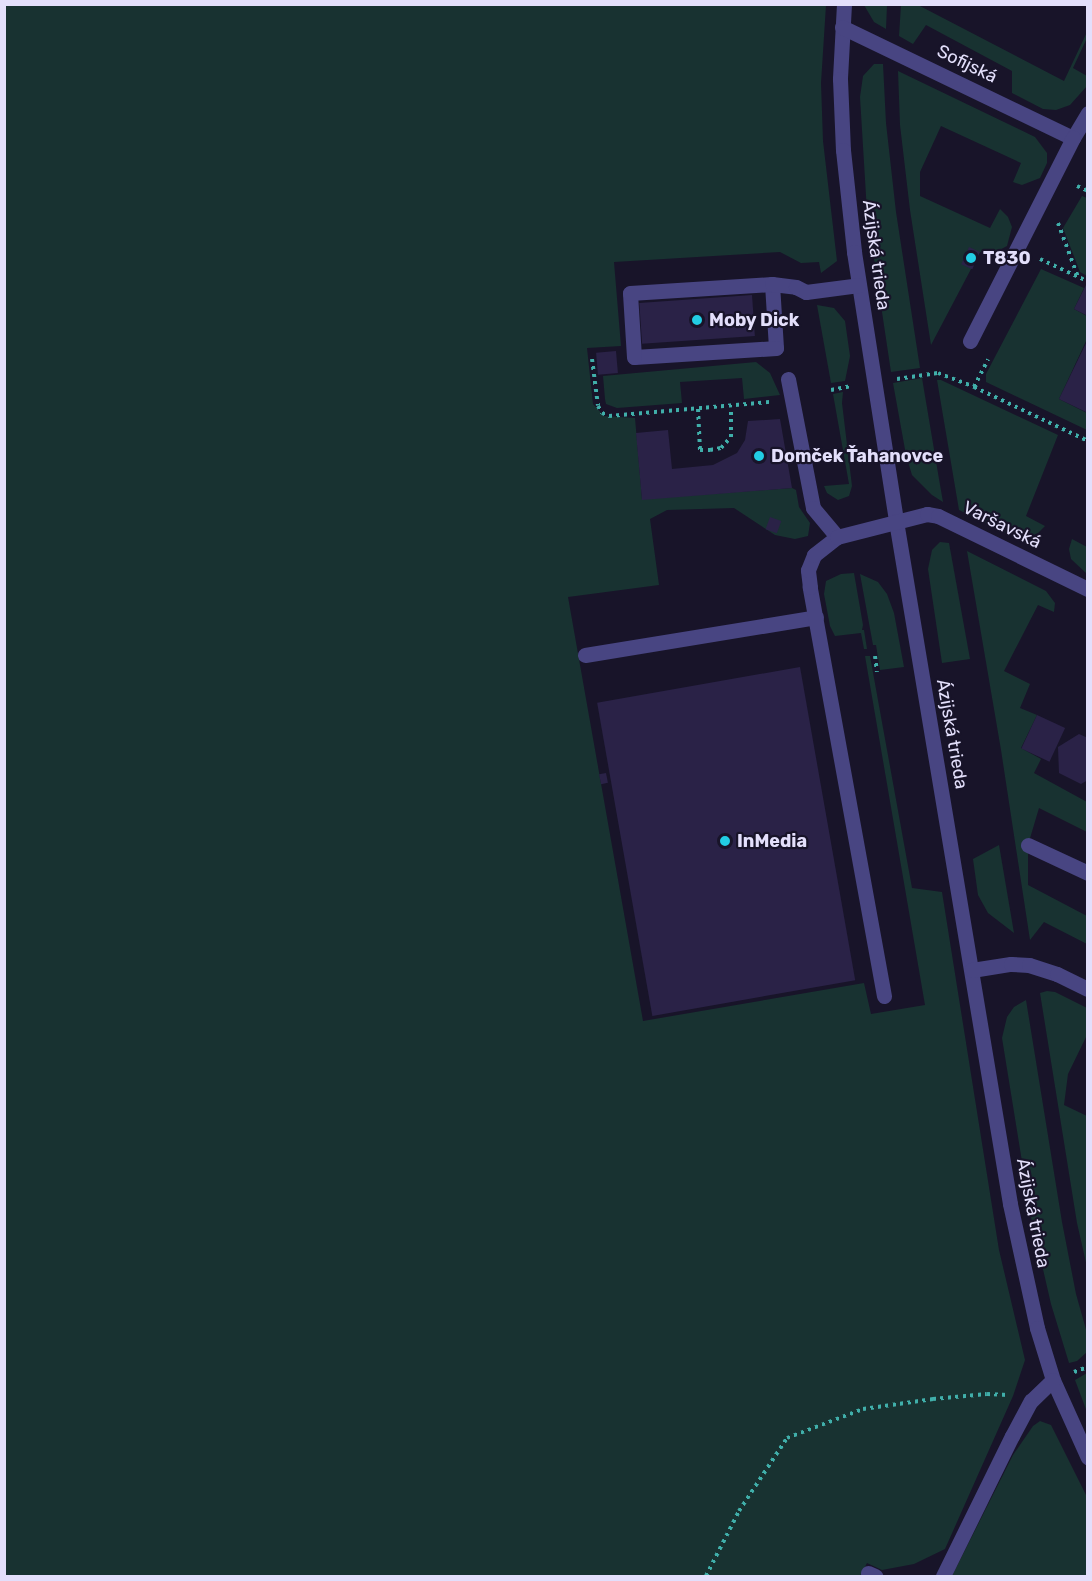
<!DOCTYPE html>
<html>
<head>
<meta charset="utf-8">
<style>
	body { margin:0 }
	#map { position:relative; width:1092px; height:1581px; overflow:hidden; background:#181429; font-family:Rubik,sans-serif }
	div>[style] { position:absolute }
	.green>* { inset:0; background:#183231 }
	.building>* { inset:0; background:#2a2247; transform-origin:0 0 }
	.path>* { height:4px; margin-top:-2px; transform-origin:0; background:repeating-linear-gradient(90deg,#40afaa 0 3px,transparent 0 7.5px) }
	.minor>* { height:15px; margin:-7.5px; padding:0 7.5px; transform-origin:7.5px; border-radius:7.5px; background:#484582 }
	.dots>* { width:16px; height:16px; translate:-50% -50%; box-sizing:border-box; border:3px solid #181429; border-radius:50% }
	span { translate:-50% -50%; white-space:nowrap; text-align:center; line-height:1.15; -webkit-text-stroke:4.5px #181429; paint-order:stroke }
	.street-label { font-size:18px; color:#e3dffb }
	.poi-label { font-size:18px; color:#e3dffb; font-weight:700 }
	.left { translate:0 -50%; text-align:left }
	.frame { position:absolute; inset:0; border:6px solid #e3dffb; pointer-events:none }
</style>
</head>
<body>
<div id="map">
	<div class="green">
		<div style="clip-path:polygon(5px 5px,826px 5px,821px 83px,823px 141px,837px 261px,821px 273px,819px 262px,801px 263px,780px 252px,614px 262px,621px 346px,587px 348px,593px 404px,604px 416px,635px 418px,642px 499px,792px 488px,796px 490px,799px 507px,810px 523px,808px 536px,795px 539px,775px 535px,734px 508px,667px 510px,650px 519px,659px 585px,568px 597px,643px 1021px,864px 983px,871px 1014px,925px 1005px,865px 656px,870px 656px,912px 888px,942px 892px,999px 1250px,1025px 1360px,1013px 1396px,945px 1549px,914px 1564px,882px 1570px,867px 1563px,860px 1576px,5px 1576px)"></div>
		<div style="clip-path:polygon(864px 5px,887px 5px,886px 29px,874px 22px)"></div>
		<div style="clip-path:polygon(901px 5px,918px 5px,1064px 81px,1087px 32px,1087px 38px,1073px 68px,1087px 76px,1087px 86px,1070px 105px,1056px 110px,1043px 109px,1012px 93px,1012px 71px,926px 25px,913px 44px,899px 36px)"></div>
		<div style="clip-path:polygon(874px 64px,883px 64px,886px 123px,896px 212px,920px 368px,891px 372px,867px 212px,860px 97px,863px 76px)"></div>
		<div style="clip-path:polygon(898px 71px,1035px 137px,1047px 153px,1047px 163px,1040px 178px,1022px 185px,1013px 182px,1021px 163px,941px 126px,920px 172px,920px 196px,990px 228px,1000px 209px,1008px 217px,1012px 227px,1007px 246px,992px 254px,980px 252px,931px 345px,910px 210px,900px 125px)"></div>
		<div style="clip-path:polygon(1082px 196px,1087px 198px,1087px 276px,1080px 272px,1063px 228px)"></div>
		<div style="clip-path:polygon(1041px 269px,1084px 288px,1074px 309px,1087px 316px,1087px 339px,1059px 399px,1087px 413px,1087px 430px,986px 382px,986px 374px)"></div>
		<div style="clip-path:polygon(817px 305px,834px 308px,845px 321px,850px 356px,845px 381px,831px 383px)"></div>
		<div style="clip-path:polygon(756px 362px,770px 373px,780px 395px,744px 399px,742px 378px,680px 382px,682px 403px,617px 408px,606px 404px,605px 399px,603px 376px)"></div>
		<div style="clip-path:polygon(922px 378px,939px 479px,943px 502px,932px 495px,912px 475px,906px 455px,893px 383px)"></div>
		<div style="clip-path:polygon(937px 380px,941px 380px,1058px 435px,1026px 516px,1045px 526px,1038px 533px,1024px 539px,1016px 538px,959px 510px)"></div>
		<div style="clip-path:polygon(843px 392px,842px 403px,852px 486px,849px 496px,838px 500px,827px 493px,824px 486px,849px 484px,833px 394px)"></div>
		<div style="clip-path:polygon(1072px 539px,1087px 547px,1087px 574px,1071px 559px,1069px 549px)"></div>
		<div style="clip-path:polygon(940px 542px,949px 543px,970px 659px,942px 663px,928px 569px,932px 550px)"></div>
		<div style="clip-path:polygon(967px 551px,1046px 591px,1055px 603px,1054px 612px,1038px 605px,1004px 671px,1030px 684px,1020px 708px,1037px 715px,1021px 748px,1041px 759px,1034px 773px,1087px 802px,1087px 832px,1039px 808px,1028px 845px,1028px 885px,1087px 916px,1087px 944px,1044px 922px,1030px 940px,1001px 750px)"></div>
		<div style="clip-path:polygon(854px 573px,863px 625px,862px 630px,864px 630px,867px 649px,864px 649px,861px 633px,835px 636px,830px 626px,824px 594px,826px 581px,841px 574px)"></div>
		<div style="clip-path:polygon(860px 574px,878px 582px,887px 594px,894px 613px,904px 667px,880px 670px,876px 645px,873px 645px)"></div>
		<div style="clip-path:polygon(999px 845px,1014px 933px,988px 913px,978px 895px,973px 859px)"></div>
		<div style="clip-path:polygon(1047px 991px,1055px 992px,1087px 1008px,1087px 1035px,1068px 1074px,1064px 1105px,1087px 1116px,1087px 1267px,1077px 1223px,1040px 993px)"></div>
		<div style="clip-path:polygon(1026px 1000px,1062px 1222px,1076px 1294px,1087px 1333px,1087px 1352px,1077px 1361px,1069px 1363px,1051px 1304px,1031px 1217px,1002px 1038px,1007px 1017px,1014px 1007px)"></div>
		<div style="clip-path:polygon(1087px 1373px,1087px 1412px,1075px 1380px)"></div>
		<div style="clip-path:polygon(1040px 1421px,1051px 1425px,1087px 1497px,1087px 1576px,952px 1576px,1013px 1455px,1033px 1426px)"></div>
	</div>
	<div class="building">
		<div style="left:969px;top:247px;width:12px;height:19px;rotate:24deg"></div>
		<div style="clip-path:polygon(1088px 281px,1088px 316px,1074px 309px)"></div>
		<div style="left:752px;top:295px;width:41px;height:113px;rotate:86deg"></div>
		<div style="clip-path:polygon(1088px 339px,1088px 413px,1059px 399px)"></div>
		<div style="left:616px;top:351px;width:22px;height:20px;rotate:85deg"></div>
		<div style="clip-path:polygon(780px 419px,792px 488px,642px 500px,636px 433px,668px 430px,672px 469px,713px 465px,737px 453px,745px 440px,748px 421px)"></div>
		<div style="left:770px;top:517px;width:12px;height:13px;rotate:20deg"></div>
		<div style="left:800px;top:667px;width:318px;height:206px;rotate:80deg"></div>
		<div style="left:1037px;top:715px;width:31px;height:37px;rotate:25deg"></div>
		<div style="clip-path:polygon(1079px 734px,1088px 738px,1088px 780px,1081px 784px,1059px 773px,1058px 747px)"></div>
		<div style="left:606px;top:773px;width:10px;height:7px;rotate:79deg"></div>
	</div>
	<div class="path">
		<div style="left:1077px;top:186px;width:12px;rotate:24deg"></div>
		<div style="left:1058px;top:223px;width:58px;rotate:69.7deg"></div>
		<div style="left:1040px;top:259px;width:52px;rotate:25.1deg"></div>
		<div style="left:592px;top:359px;width:47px;rotate:82.7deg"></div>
		<div style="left:598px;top:406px;width:8px;rotate:60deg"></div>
		<div style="left:602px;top:413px;width:8px;rotate:23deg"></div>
		<div style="left:609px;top:416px;width:162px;rotate:-5deg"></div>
		<div style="left:897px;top:379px;width:41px;rotate:-8.3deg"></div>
		<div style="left:938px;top:373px;width:39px;rotate:21deg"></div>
		<div style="left:974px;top:387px;width:126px;rotate:25.3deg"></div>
		<div style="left:974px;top:387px;width:31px;rotate:-63deg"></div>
		<div style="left:831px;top:390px;width:21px;rotate:-11deg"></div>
		<div style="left:698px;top:409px;width:41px;rotate:87.2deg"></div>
		<div style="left:700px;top:450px;width:10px"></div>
		<div style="left:710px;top:450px;width:11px;rotate:-10deg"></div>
		<div style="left:721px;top:448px;width:15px;rotate:-48deg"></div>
		<div style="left:731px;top:437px;width:30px;rotate:-90deg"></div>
		<div style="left:875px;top:656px;width:16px;rotate:83deg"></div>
		<div style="left:1074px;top:1372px;width:15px;rotate:-20deg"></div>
		<div style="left:706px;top:1576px;width:73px;rotate:-63.1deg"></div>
		<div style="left:739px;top:1511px;width:87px;rotate:-56.7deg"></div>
		<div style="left:787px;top:1438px;width:81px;rotate:-20.9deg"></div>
		<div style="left:863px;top:1409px;width:71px;rotate:-8.1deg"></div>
		<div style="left:933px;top:1399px;width:54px;rotate:-5.3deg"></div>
		<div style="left:987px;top:1394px;width:21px;rotate:3deg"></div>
	</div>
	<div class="minor">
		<div style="left:844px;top:4px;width:75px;rotate:93.1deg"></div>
		<div style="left:840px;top:79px;width:71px;rotate:87.6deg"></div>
		<div style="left:843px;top:150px;width:103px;rotate:83.8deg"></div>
		<div style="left:854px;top:252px;width:272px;rotate:81.1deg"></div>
		<div style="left:896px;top:521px;width:692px;rotate:80.52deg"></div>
		<div style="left:1010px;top:1204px;width:127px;rotate:77.7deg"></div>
		<div style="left:1037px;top:1328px;width:54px;rotate:72.9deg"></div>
		<div style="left:1053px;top:1380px;width:85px;rotate:65.8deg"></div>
		<div style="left:842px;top:27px;width:256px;rotate:25.7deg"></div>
		<div style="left:1073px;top:138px;width:29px;rotate:-59deg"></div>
		<div style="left:772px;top:284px;width:64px;rotate:86.4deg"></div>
		<div style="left:776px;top:348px;width:142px;rotate:176.4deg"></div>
		<div style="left:634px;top:357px;width:64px;rotate:-93.6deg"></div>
		<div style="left:630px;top:293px;width:142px;rotate:-3.6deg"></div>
		<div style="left:772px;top:284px;width:24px;rotate:7deg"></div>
		<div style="left:796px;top:287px;width:11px;rotate:27deg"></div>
		<div style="left:806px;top:292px;width:53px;rotate:-7.5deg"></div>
		<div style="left:970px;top:341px;width:228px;rotate:-63.1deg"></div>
		<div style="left:788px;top:379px;width:131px;rotate:79deg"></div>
		<div style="left:813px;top:508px;width:38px;rotate:50deg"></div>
		<div style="left:585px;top:655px;width:234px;rotate:-9.3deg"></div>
		<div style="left:1028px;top:845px;width:66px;rotate:25deg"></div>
		<div style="left:972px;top:970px;width:39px;rotate:-9deg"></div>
		<div style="left:1011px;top:964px;width:18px;rotate:3deg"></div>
		<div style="left:1029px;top:965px;width:29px;rotate:18deg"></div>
		<div style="left:1057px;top:974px;width:34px;rotate:26deg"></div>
		<div style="left:884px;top:996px;width:416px;rotate:-100.3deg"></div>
		<div style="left:810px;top:587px;width:17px;rotate:-97deg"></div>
		<div style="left:808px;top:570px;width:16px;rotate:-68deg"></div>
		<div style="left:814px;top:555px;width:29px;rotate:-38deg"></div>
		<div style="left:837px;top:537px;width:93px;rotate:-14.3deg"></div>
		<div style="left:927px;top:514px;width:11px;rotate:10deg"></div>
		<div style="left:938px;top:516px;width:167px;rotate:26deg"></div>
		<div style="left:868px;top:1573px;width:8px;rotate:23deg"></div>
		<div style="left:943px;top:1576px;width:156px;rotate:-63.8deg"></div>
		<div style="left:1012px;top:1436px;width:40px;rotate:-62deg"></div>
		<div style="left:1031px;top:1401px;width:30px;rotate:-44deg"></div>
	</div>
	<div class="dots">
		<div style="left:971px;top:258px;background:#22cde4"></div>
		<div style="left:697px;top:320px;background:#22cde4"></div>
		<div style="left:759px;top:456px;background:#22cde4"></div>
		<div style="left:725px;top:841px;background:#22cde4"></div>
	</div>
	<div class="street-label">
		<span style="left:967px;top:64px;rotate:26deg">Sofijská</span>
		<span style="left:876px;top:255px;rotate:82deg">Ázijská trieda</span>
		<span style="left:1002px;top:525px;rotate:26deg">Varšavská</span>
		<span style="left:952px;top:734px;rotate:80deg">Ázijská trieda</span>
		<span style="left:1033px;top:1213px;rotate:79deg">Ázijská trieda</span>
	</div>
	<div class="poi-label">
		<span class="left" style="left:983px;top:258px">T830</span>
		<span class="left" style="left:709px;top:320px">Moby Dick</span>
		<span class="left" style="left:771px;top:456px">Domček Ťahanovce</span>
		<span class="left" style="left:737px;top:841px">InMedia</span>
	</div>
	<div class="frame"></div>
</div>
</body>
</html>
